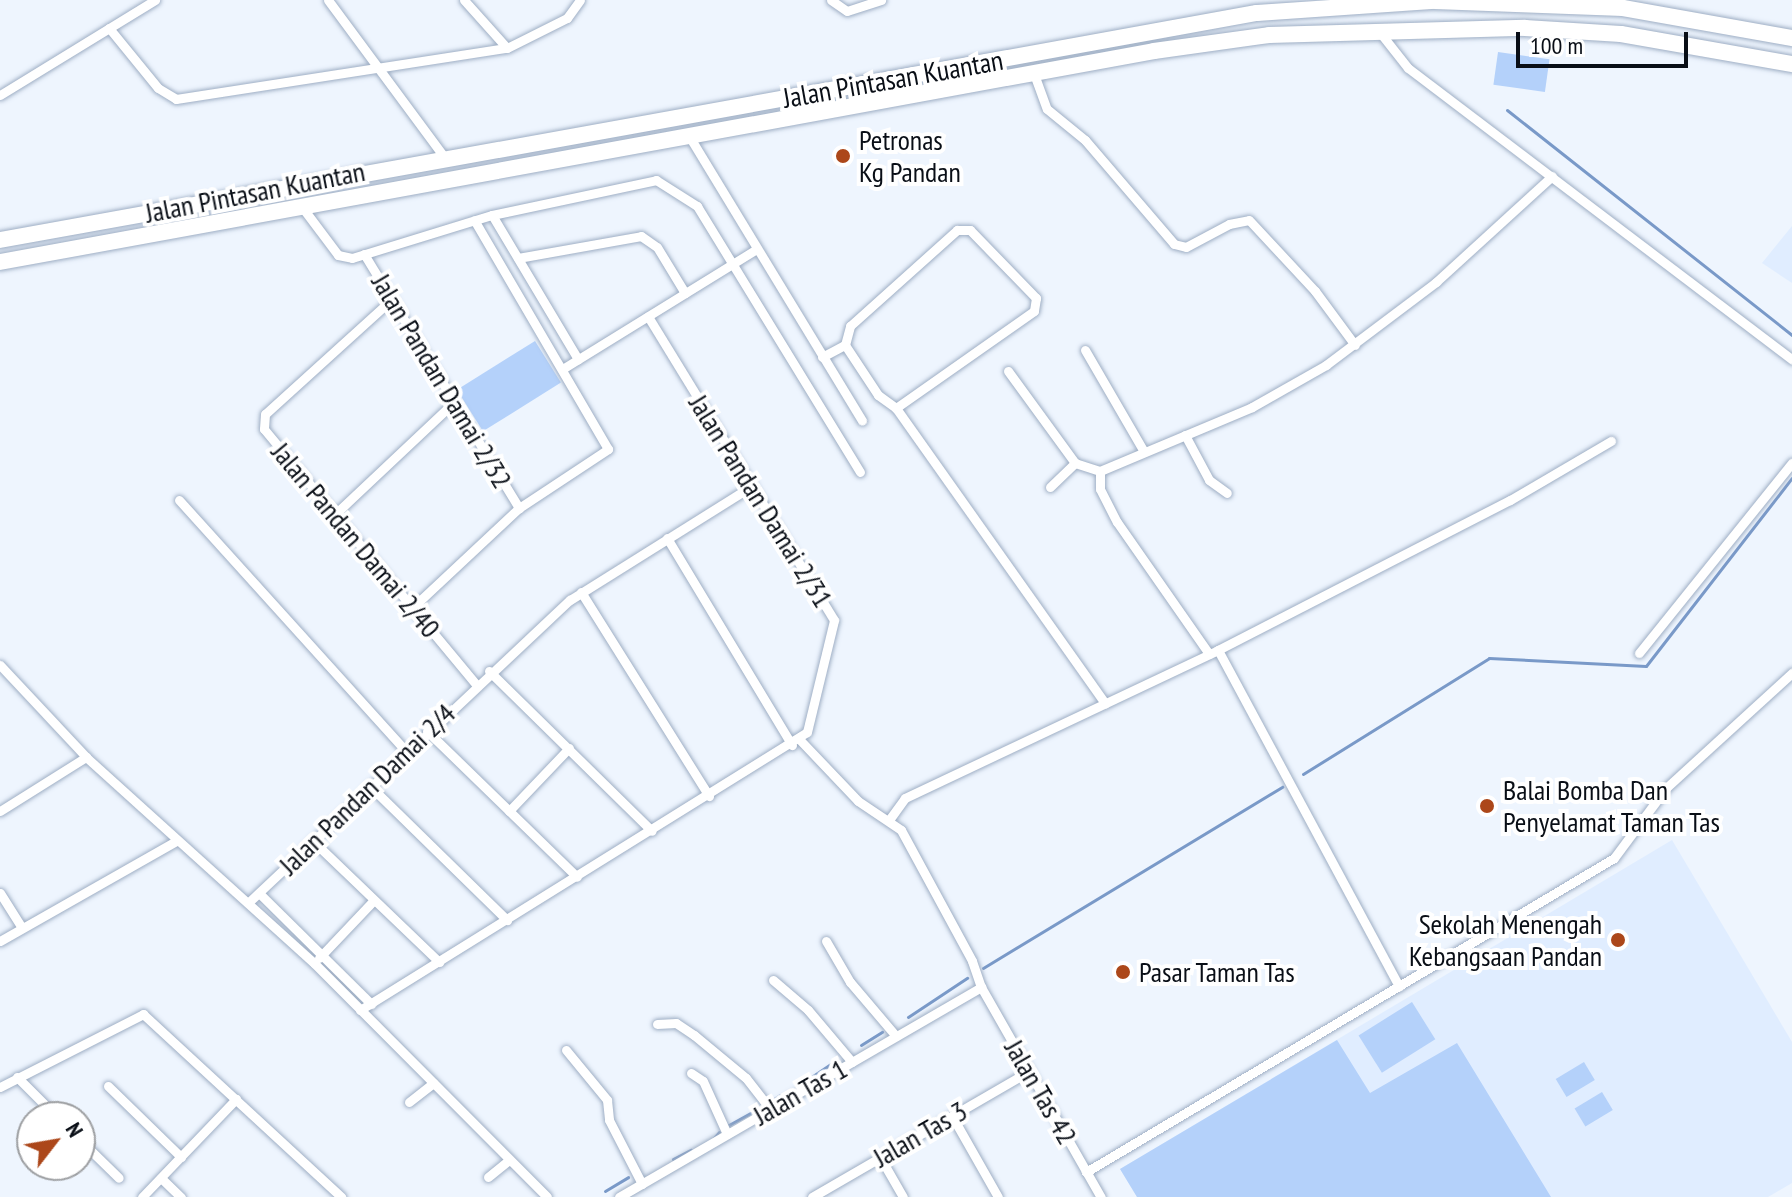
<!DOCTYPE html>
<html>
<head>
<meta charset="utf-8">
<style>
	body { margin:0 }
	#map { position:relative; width:1792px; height:1197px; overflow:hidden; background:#eef5fe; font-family:"PT Sans Narrow",sans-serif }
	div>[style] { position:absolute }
	.built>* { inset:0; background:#e0edff }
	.green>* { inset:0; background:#b4d1fa; transform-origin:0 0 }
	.stream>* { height:3px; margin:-1.5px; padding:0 1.5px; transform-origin:1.5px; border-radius:1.5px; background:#7999c8 }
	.roads { filter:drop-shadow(0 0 2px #9eaec4) drop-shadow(0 0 2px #9eaec4) }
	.street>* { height:9px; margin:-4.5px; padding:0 4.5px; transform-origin:4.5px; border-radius:4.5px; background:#fff }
	.highway>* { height:16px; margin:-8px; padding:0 8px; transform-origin:8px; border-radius:8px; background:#fff }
	.dots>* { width:22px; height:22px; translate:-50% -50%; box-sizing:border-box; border:4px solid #fff; border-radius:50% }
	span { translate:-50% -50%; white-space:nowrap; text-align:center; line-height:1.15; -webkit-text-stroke:8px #fff; paint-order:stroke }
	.street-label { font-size:28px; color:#090e16 }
	.poi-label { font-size:28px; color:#090e16 }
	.left { translate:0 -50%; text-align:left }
	.right { translate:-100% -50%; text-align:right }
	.north { position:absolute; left:16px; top:1101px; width:80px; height:80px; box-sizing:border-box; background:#fff; border:2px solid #9d9fa2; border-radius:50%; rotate:59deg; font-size:22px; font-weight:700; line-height:32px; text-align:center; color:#090e16 }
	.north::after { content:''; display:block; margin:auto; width:28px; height:36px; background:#ac471a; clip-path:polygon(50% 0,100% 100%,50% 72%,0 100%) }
	.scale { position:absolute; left:1516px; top:32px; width:172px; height:36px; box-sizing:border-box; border:4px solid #090e16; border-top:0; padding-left:10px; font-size:24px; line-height:28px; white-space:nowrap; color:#090e16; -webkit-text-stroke:6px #fff; paint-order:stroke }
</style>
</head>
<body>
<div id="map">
	<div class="built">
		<div style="clip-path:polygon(1792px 226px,1792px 283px,1762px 263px)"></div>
		<div style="clip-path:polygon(1672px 840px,1792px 1042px,1792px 1183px,1768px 1197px,1137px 1197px,1120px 1169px)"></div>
	</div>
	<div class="green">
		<div style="left:1498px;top:52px;width:52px;height:33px;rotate:8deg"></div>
		<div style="left:535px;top:341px;width:49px;height:92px;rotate:58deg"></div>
		<div style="left:1412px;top:1002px;width:44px;height:63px;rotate:58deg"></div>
		<div style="clip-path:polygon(1337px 1040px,1370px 1093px,1457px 1043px,1551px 1197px,1137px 1197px,1120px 1169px)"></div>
		<div style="left:1584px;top:1062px;width:21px;height:33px;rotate:59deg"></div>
		<div style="left:1602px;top:1092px;width:21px;height:32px;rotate:59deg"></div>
	</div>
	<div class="stream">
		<div style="left:1507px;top:110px;width:363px;rotate:38.3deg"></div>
		<div style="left:1303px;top:774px;width:219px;rotate:-31.9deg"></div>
		<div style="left:1489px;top:658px;width:157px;rotate:2.9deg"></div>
		<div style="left:1646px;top:666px;width:238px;rotate:-52.2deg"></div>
		<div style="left:983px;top:968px;width:350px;rotate:-31.2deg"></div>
		<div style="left:908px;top:1017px;width:71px;rotate:-33.5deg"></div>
		<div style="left:861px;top:1045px;width:25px;rotate:-32deg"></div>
		<div style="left:807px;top:1080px;width:37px;rotate:-34deg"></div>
		<div style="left:769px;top:1102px;width:13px;rotate:-32deg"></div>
		<div style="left:727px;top:1126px;width:35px;rotate:-29deg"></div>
		<div style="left:713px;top:1139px;width:9px;rotate:-49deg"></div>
		<div style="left:673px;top:1159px;width:20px;rotate:-27deg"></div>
		<div style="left:605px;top:1191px;width:27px;rotate:-31deg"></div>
	</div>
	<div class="roads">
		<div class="street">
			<div style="left:328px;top:0;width:195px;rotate:53.5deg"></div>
			<div style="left:464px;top:0;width:64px;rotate:48.1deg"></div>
			<div style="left:831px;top:0;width:19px;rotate:35deg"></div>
			<div style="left:847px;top:11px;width:36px;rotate:-18deg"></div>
			<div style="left:109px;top:28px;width:77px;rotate:50.8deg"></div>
			<div style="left:158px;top:88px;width:21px;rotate:31deg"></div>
			<div style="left:176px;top:99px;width:335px;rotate:-8.8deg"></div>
			<div style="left:507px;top:48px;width:67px;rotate:-26.6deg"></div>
			<div style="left:567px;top:18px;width:22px;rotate:-54deg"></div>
			<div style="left:1378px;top:30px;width:48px;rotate:51.7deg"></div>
			<div style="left:1408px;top:68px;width:482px;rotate:37.2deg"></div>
			<div style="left:1034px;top:74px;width:37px;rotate:70deg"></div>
			<div style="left:1047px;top:109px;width:49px;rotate:39.2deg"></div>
			<div style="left:1085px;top:140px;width:137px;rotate:49.4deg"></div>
			<div style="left:1174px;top:244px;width:12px;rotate:14deg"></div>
			<div style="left:1186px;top:247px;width:49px;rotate:-28.1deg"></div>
			<div style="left:1229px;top:224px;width:20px;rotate:-11deg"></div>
			<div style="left:1249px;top:220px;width:97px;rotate:47.1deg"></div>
			<div style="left:1315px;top:291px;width:67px;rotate:53.5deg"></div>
			<div style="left:0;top:95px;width:182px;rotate:-31.5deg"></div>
			<div style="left:689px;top:136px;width:333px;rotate:58.7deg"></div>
			<div style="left:302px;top:207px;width:60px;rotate:53.1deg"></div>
			<div style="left:338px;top:255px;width:14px;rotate:12deg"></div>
			<div style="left:352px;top:258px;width:146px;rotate:-17.1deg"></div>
			<div style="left:492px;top:215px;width:168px;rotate:-12deg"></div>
			<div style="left:656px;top:180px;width:49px;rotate:32.4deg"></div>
			<div style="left:697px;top:206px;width:312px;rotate:58.5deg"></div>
			<div style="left:492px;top:215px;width:168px;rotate:59.2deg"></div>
			<div style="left:364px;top:254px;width:298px;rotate:58.6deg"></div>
			<div style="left:518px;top:258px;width:125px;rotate:-10.1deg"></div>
			<div style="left:641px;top:236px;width:19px;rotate:35deg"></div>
			<div style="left:657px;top:247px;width:54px;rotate:58.7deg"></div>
			<div style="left:392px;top:299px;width:171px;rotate:137.8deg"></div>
			<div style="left:265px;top:414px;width:15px;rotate:94deg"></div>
			<div style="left:264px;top:429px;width:332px;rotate:50.3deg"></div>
			<div style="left:845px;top:345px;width:20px;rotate:-75deg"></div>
			<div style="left:850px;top:326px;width:144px;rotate:-41.9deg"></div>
			<div style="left:957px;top:230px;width:13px"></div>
			<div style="left:970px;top:230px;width:95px;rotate:45.9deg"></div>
			<div style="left:1036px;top:298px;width:13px;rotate:99deg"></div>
			<div style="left:1034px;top:311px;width:169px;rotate:144.9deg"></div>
			<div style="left:845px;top:345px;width:60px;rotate:56.6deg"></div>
			<div style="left:878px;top:395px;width:22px;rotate:36deg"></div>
			<div style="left:896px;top:408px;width:362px;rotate:54.7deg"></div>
			<div style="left:1085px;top:350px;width:116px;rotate:59.9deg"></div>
			<div style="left:822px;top:357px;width:26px;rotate:-28deg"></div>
			<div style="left:564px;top:368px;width:225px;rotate:-31.7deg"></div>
			<div style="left:1008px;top:371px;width:114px;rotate:53.9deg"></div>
			<div style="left:1075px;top:463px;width:26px;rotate:18deg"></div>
			<div style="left:1100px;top:471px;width:18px;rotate:90deg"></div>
			<div style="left:1100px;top:489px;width:37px;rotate:63deg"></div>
			<div style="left:1117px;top:522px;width:161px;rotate:55.1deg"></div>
			<div style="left:1185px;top:435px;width:51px;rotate:61.9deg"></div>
			<div style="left:1209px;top:480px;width:22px;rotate:36deg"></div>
			<div style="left:1100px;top:471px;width:165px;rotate:-22.8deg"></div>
			<div style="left:1252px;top:407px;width:85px;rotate:-29.6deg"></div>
			<div style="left:1326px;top:365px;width:138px;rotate:-37deg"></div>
			<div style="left:1436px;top:282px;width:157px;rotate:-42.4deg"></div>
			<div style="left:1050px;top:487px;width:35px;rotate:-44deg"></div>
			<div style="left:179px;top:500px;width:338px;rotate:47.9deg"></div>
			<div style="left:333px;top:516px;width:166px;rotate:-43.3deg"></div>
			<div style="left:667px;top:538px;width:242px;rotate:58.9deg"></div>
			<div style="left:581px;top:592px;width:241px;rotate:57.9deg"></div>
			<div style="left:412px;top:608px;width:146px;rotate:-43.1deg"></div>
			<div style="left:519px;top:508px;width:107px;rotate:-33.5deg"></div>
			<div style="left:608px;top:449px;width:265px;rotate:-120.3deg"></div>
			<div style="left:1218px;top:650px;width:382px;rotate:61.7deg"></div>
			<div style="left:1639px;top:653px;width:244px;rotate:-51.2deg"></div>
			<div style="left:0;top:665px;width:126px;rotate:46.9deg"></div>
			<div style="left:86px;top:757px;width:307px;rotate:42.1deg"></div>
			<div style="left:314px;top:963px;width:330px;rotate:45.1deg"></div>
			<div style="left:489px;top:671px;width:228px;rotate:44.5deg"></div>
			<div style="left:427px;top:731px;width:209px;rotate:44.2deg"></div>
			<div style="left:800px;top:740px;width:84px;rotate:46.4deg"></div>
			<div style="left:858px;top:801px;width:52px;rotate:34deg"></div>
			<div style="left:901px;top:830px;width:149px;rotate:61.5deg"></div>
			<div style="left:972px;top:961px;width:28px;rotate:71deg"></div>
			<div style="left:981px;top:987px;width:242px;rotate:60.3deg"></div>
			<div style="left:370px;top:786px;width:192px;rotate:44.4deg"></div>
			<div style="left:0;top:811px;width:102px;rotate:-32.1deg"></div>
			<div style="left:509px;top:811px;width:87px;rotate:-46.4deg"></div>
			<div style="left:889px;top:820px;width:27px;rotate:-54deg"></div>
			<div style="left:905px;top:798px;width:346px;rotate:-25.3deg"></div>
			<div style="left:1218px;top:650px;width:328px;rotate:-27.2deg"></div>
			<div style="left:1510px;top:500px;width:117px;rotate:-30.3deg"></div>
			<div style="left:313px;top:841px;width:175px;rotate:43.8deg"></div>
			<div style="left:0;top:893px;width:41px;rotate:57.8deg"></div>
			<div style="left:259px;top:893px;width:158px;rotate:44.7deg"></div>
			<div style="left:249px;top:902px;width:441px;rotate:-43.3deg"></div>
			<div style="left:570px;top:600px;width:215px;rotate:-32.1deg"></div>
			<div style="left:0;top:941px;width:202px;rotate:-29.6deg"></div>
			<div style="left:826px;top:941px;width:48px;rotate:59.7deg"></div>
			<div style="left:850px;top:982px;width:71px;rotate:49.6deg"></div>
			<div style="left:319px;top:958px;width:79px;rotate:-46.5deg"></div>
			<div style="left:773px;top:980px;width:46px;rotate:40.6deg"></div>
			<div style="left:808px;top:1010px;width:68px;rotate:49.8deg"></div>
			<div style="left:360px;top:1010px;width:526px;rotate:-31.88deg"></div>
			<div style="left:807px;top:732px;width:115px;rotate:-76.4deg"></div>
			<div style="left:834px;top:620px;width:356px;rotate:-121.5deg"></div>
			<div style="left:657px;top:1024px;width:19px;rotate:-3deg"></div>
			<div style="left:676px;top:1023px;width:22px;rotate:34deg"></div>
			<div style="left:694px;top:1035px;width:67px;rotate:39.6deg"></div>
			<div style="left:746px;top:1078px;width:39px;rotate:52deg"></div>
			<div style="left:566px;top:1050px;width:65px;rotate:50.6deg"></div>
			<div style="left:607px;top:1100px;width:20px;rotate:84deg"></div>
			<div style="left:609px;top:1120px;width:72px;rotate:62.7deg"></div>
			<div style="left:691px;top:1073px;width:14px;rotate:34deg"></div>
			<div style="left:703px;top:1081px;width:58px;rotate:65.6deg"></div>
			<div style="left:17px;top:1077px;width:57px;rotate:45deg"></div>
			<div style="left:108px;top:1086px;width:102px;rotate:44.2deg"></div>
			<div style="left:0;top:1087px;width:161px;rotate:-27deg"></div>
			<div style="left:143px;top:1014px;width:270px;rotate:42.7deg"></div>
			<div style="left:409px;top:1102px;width:31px;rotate:-38deg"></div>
			<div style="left:952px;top:1116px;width:93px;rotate:60.4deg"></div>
			<div style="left:80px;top:1140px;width:54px;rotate:44.3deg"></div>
			<div style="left:880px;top:1157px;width:46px;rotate:60.1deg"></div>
			<div style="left:1086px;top:1172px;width:614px;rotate:-30.74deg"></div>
			<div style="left:1614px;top:858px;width:87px;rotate:-53.4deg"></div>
			<div style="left:1666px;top:788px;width:171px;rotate:-42.4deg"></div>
			<div style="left:488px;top:1177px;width:27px;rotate:-39deg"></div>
			<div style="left:161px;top:1178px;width:28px;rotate:44deg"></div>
			<div style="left:142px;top:1197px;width:136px;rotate:-46.2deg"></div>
			<div style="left:619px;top:1197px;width:419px;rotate:-30.1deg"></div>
			<div style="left:812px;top:1197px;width:251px;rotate:-30.1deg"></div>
		</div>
		<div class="highway">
			<div style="left:0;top:240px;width:1277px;rotate:-10.24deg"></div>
			<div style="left:1257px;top:13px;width:178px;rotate:-3.9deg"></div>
			<div style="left:1435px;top:1px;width:188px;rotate:2.1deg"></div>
			<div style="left:1623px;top:8px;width:172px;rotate:10.1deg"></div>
			<div style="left:0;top:262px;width:1173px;rotate:-10.36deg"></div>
			<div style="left:1154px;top:51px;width:116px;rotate:-7.9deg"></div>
			<div style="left:1269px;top:35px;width:256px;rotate:-1.6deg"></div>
			<div style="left:1525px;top:28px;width:96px;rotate:3.6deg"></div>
			<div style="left:1621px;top:34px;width:174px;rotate:10deg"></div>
		</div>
	</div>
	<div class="dots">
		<div style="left:843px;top:156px;background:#ac471a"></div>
		<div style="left:1487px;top:806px;background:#ac471a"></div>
		<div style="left:1618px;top:940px;background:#ac471a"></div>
		<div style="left:1123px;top:972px;background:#ac471a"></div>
	</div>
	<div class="street-label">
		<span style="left:893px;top:79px;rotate:-10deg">Jalan Pintasan Kuantan</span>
		<span style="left:255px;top:192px;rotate:-11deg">Jalan Pintasan Kuantan</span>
		<span style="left:442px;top:381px;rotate:59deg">Jalan Pandan Damai 2/32</span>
		<span style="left:761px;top:501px;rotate:58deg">Jalan Pandan Damai 2/31</span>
		<span style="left:356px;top:540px;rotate:50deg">Jalan Pandan Damai 2/40</span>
		<span style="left:367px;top:789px;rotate:-44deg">Jalan Pandan Damai 2/4</span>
		<span style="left:800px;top:1092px;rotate:-30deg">Jalan Tas 1</span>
		<span style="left:1041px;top:1092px;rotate:60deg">Jalan Tas 42</span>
		<span style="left:920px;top:1134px;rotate:-30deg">Jalan Tas 3</span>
	</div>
	<div class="poi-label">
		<span class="left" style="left:859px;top:156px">Petronas<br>Kg Pandan</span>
		<span class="left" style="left:1503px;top:806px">Balai Bomba Dan<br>Penyelamat Taman Tas</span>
		<span class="right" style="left:1602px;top:940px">Sekolah Menengah<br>Kebangsaan Pandan</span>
		<span class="left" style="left:1139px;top:972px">Pasar Taman Tas</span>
	</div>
	<div class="north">N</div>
	<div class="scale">100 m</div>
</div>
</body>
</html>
